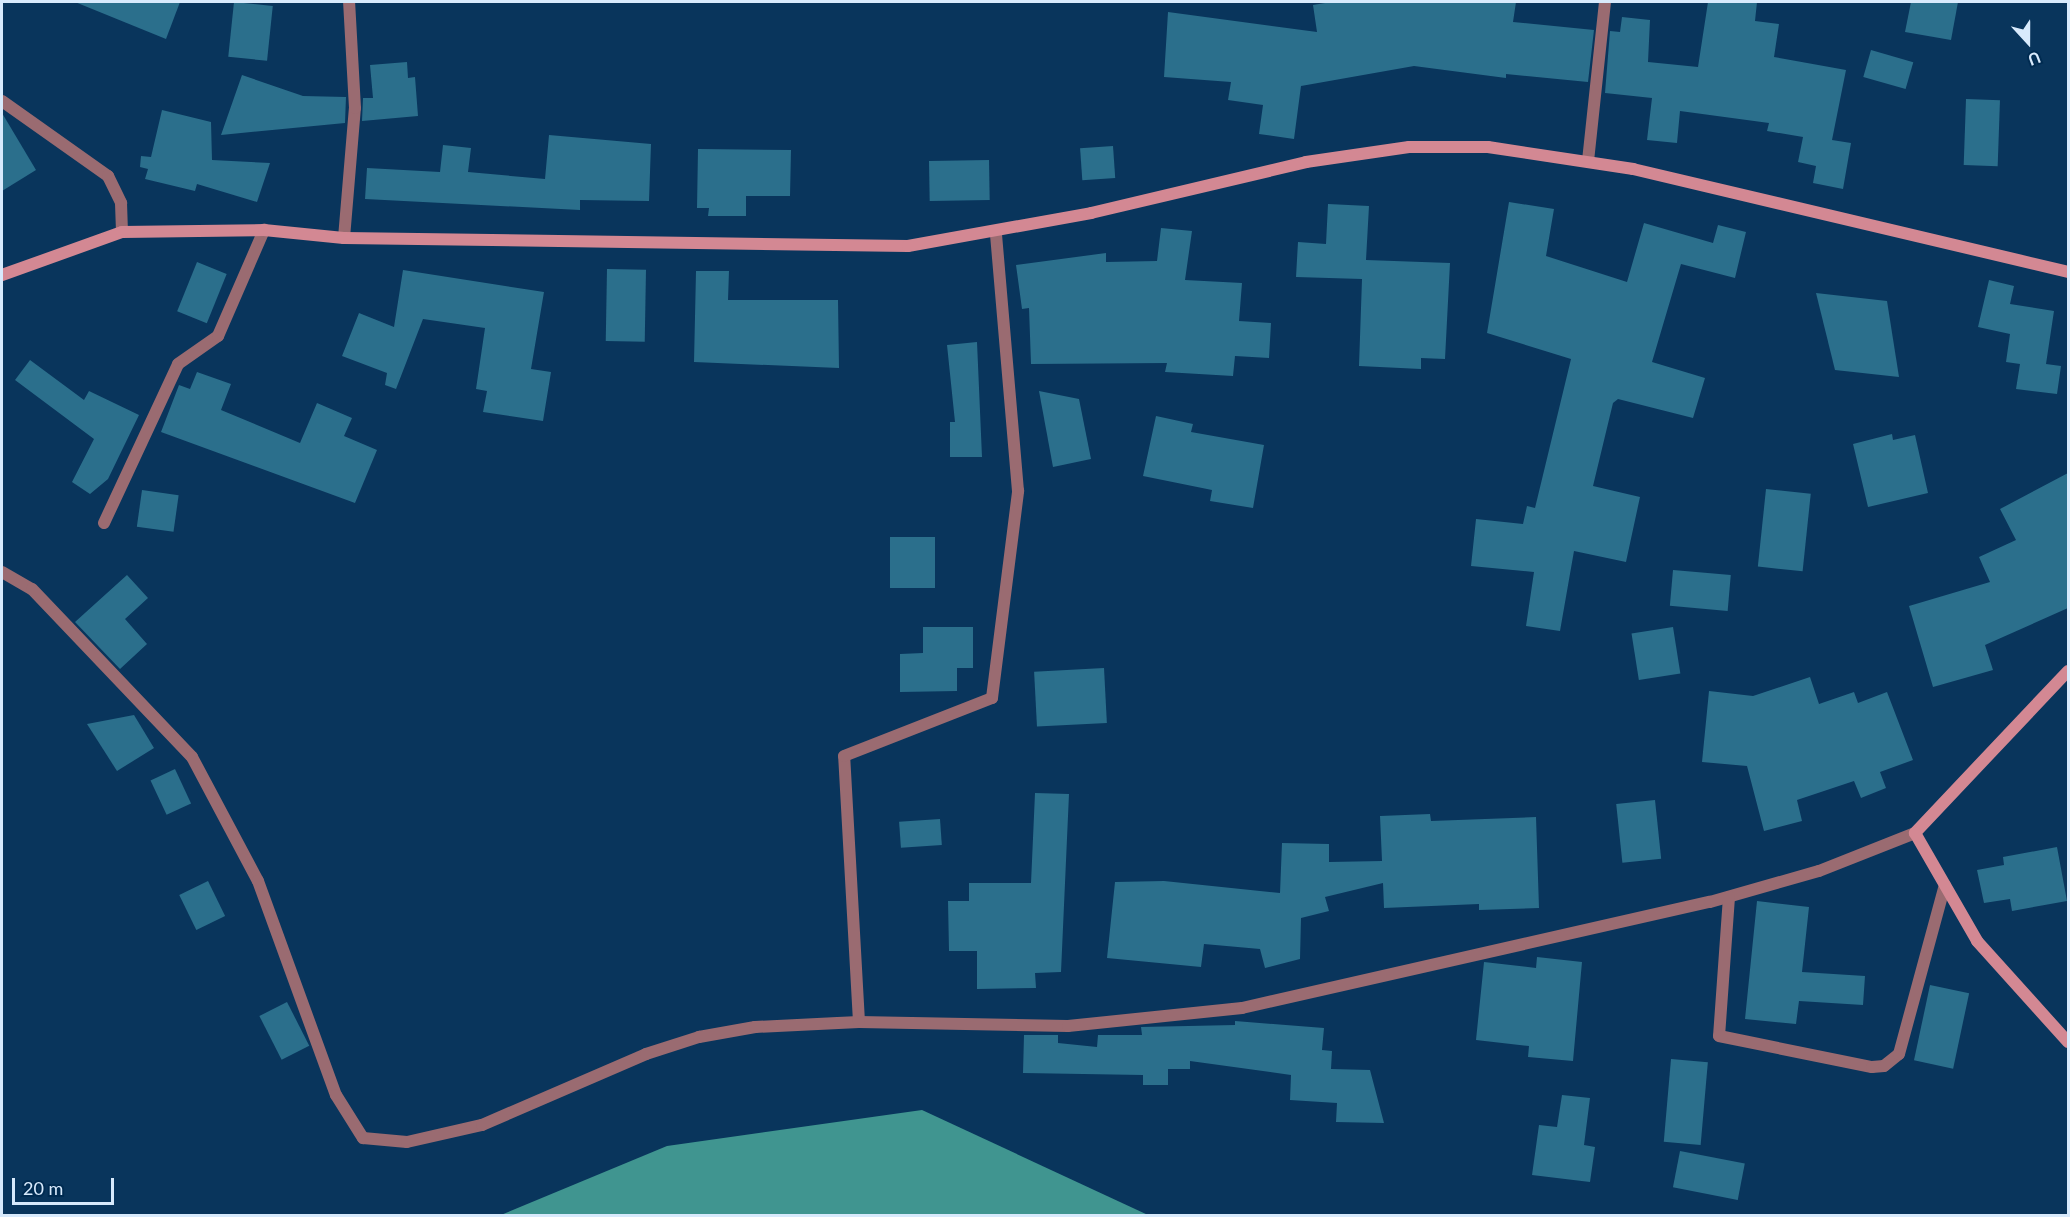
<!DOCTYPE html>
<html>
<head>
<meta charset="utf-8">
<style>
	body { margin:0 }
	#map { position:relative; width:2070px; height:1217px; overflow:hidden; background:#09355c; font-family:Lato,sans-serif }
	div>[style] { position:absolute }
	.water>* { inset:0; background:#409590 }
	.building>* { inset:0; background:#2b6f8c; transform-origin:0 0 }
	.lane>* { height:12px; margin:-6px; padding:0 6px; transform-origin:6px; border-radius:6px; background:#9a6b71 }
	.street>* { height:12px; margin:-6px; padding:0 6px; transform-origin:6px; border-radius:6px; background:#9a6b71 }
	.secondary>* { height:12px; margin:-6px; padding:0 6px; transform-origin:6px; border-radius:6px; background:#d38893 }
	span { translate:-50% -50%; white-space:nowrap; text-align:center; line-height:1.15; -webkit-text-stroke:4.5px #002b51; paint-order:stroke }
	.frame { position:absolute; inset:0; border:3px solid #d8eafc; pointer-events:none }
	.north { position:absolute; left:1998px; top:12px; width:60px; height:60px; -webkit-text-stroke:4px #002b51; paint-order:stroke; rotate:159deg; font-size:16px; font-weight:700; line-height:24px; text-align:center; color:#d8eafc }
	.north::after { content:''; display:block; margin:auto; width:21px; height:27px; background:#d8eafc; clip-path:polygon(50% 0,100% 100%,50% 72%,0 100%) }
	.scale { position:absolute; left:12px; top:1178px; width:102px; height:27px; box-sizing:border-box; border:3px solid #d8eafc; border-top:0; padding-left:8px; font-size:18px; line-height:21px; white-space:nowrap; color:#d8eafc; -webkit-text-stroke:4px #002b51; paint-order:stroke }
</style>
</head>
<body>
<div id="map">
	<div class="water">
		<div style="clip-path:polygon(922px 1110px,1148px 1215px,501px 1215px,667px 1146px)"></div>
	</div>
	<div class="building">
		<div style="clip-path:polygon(75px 2px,180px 2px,166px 39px)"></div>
		<div style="left:234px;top:2px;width:39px;height:55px;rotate:6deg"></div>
		<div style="clip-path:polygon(1331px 2px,1516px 2px,1513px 22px,1594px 30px,1588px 82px,1506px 74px,1506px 78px,1414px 66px,1301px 86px,1294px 139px,1259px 134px,1263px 105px,1228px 100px,1231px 82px,1164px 77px,1168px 12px,1317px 32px,1313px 5px)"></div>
		<div style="clip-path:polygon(1708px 2px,1757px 2px,1755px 21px,1779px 24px,1774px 57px,1846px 70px,1832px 140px,1851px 143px,1843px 189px,1813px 183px,1816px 166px,1798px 162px,1803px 137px,1767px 131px,1769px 123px,1680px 111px,1677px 143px,1647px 140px,1652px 98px,1605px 93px,1610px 31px,1620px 32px,1622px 17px,1650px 20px,1648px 62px,1698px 67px)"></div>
		<div style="clip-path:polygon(1911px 2px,1958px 2px,1951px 40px,1905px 32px)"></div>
		<div style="left:1871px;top:50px;width:44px;height:28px;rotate:16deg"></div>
		<div style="clip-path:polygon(407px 62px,408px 78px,415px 77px,418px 116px,362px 121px,363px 98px,373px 98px,370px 65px)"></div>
		<div style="clip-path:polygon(242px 75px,303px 96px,346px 97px,345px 123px,221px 135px)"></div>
		<div style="left:1966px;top:99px;width:34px;height:66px;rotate:2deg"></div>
		<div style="clip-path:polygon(162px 110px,211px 122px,212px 160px,270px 163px,257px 202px,197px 184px,195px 191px,145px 179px,148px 169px,140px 167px,141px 156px,151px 157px)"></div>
		<div style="clip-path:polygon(2px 113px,36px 170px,2px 191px)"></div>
		<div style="clip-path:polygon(549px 135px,651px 144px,649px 201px,580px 200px,580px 210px,365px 199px,367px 168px,440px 172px,443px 145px,471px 148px,468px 172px,545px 179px)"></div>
		<div style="left:1113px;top:146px;width:32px;height:33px;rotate:86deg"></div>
		<div style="clip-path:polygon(698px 149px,791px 150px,790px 196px,746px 196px,746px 216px,708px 216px,709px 208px,697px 208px)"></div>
		<div style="left:989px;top:160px;width:40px;height:60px;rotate:89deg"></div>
		<div style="clip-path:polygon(1509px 202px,1554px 209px,1546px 256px,1627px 282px,1644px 223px,1713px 243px,1718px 225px,1746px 232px,1735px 278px,1681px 264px,1652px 362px,1705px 378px,1693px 418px,1618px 399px,1613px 403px,1593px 486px,1640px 497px,1626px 562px,1574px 551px,1560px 631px,1526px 626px,1534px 572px,1471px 566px,1476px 519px,1523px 524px,1527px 506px,1535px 508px,1571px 359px,1487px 333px)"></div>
		<div style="clip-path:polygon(1328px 204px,1369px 206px,1366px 260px,1450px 263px,1445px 359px,1421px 358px,1421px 369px,1359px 366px,1362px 279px,1296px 277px,1298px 242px,1326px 244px)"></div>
		<div style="clip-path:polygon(1161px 228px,1192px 231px,1185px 280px,1242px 283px,1239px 321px,1271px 323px,1269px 358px,1235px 356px,1233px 376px,1165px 372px,1167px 363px,1031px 364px,1029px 308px,1022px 309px,1016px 265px,1106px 253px,1106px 262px,1157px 261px)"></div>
		<div style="left:197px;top:262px;width:32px;height:53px;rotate:22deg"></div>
		<div style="left:607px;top:269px;width:39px;height:72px;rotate:1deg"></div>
		<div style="clip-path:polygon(403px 270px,544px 292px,531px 369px,551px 372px,543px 421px,483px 412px,487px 391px,476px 389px,485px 328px,423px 319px,396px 389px,385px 385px,387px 373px,342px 356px,359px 313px,394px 327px)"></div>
		<div style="clip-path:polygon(696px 271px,729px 271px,728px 300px,838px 300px,839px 368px,694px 362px)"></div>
		<div style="clip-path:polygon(1989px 280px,2014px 286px,2010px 304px,2054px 311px,2046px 364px,2061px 366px,2057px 394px,2016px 389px,2020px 364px,2006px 362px,2010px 334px,1978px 327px)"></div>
		<div style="clip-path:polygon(1816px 293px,1887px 301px,1899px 377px,1835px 370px)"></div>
		<div style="clip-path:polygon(977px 342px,982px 457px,950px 457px,950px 422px,955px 422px,947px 345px)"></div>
		<div style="clip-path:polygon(30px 360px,84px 400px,89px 391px,139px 415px,108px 479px,90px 494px,72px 482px,94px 439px,15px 380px)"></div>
		<div style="clip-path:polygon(197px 372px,231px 384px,221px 410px,300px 443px,317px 403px,352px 418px,344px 436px,377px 450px,355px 503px,161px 432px,179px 385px,190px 389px)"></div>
		<div style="clip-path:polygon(1039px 391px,1079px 399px,1091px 459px,1053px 467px)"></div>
		<div style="clip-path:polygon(1156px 416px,1193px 424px,1191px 432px,1264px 445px,1253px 508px,1210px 501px,1212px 490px,1143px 476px)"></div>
		<div style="clip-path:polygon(1892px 434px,1893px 440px,1915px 435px,1928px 493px,1868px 507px,1853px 444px)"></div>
		<div style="clip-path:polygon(2068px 473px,2068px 608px,1985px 645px,1993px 670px,1933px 687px,1909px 606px,1990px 582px,1979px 557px,2016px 540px,2000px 509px)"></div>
		<div style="left:1766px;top:489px;width:45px;height:78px;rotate:6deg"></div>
		<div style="left:142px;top:490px;width:37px;height:37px;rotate:8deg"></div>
		<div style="left:890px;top:537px;width:45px;height:51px"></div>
		<div style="left:1673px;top:570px;width:58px;height:36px;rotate:5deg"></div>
		<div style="clip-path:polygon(127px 575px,148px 598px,125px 619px,147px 644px,120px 669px,75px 622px)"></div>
		<div style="clip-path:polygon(923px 627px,973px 627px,973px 668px,957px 668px,957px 691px,900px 692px,900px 654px,923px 653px)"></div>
		<div style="left:1673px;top:627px;width:47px;height:42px;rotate:81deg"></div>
		<div style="left:1104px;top:668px;width:55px;height:70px;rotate:87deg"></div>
		<div style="clip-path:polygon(1810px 677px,1819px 704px,1854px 692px,1858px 703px,1887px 692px,1913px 760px,1880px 772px,1886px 788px,1861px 798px,1854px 781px,1797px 800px,1802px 821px,1764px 831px,1747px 766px,1702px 762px,1709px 691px,1753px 696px)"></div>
		<div style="clip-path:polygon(134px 715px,154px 748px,117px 771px,87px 724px)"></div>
		<div style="left:175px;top:769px;width:38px;height:27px;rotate:65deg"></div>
		<div style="clip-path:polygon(1035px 793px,1069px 794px,1061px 972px,1035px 973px,1036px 988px,977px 989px,977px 951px,949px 951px,948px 901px,969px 901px,969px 883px,1031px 883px)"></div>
		<div style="left:1655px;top:800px;width:59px;height:39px;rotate:84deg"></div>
		<div style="clip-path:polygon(1430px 814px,1431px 821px,1536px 817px,1539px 908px,1479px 910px,1479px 904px,1384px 908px,1383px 883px,1325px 897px,1329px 911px,1301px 918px,1300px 959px,1265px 968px,1260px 949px,1204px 944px,1201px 967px,1107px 958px,1115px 882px,1164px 881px,1280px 893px,1282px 843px,1329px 844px,1329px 862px,1382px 861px,1380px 816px)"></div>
		<div style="left:940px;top:819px;width:26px;height:41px;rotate:86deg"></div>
		<div style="clip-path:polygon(2057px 847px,2067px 901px,2012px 911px,2010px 899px,1984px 903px,1977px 870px,2004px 865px,2003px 857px)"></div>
		<div style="left:208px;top:881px;width:39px;height:32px;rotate:64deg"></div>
		<div style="clip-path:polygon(1757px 901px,1809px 907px,1802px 972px,1865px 976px,1863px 1005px,1799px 1001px,1796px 1024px,1745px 1019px)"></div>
		<div style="clip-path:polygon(1537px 957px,1582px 962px,1573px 1061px,1528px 1057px,1529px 1046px,1476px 1040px,1484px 962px,1536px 968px)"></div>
		<div style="left:1930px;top:985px;width:40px;height:77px;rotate:12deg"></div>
		<div style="left:287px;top:1002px;width:49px;height:31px;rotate:63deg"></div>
		<div style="clip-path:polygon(1235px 1021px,1324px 1028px,1322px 1050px,1332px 1051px,1331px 1069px,1370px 1070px,1384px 1123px,1336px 1122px,1337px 1103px,1290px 1100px,1291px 1075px,1190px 1061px,1190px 1069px,1168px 1069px,1168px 1085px,1143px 1085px,1143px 1075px,1023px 1073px,1024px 1035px,1058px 1035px,1058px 1043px,1097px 1047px,1098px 1035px,1142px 1035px,1141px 1027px,1235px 1025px)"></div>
		<div style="left:1671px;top:1059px;width:37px;height:83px;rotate:5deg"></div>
		<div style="clip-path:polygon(1562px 1095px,1590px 1098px,1584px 1145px,1595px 1147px,1590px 1182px,1532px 1175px,1539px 1125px,1557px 1127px)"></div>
		<div style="left:1680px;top:1151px;width:66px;height:37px;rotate:11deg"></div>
	</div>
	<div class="lane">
		<div style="left:104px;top:523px;width:175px;rotate:-65deg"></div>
		<div style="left:178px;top:364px;width:49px;rotate:-35deg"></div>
		<div style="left:218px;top:336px;width:116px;rotate:-66.5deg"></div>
	</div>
	<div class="street">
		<div style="left:2px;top:101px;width:130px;rotate:35.3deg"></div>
		<div style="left:108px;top:176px;width:30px;rotate:64deg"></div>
		<div style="left:121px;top:203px;width:29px;rotate:88deg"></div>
		<div style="left:1588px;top:161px;width:160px;rotate:-83.9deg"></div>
		<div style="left:344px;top:238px;width:130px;rotate:-85.2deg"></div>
		<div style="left:355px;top:108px;width:106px;rotate:-93.2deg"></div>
		<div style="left:2px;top:572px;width:34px;rotate:30deg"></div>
		<div style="left:32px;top:589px;width:232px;rotate:46.4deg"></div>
		<div style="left:192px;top:757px;width:140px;rotate:62deg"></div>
		<div style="left:258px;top:881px;width:228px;rotate:70deg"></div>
		<div style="left:336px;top:1095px;width:51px;rotate:57.9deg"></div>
		<div style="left:363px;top:1138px;width:44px;rotate:5.2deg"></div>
		<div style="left:407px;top:1142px;width:77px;rotate:-12.8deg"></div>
		<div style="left:482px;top:1125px;width:179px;rotate:-23.4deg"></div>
		<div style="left:646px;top:1054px;width:56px;rotate:-17.8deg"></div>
		<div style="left:699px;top:1037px;width:57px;rotate:-10.1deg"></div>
		<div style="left:755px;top:1027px;width:104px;rotate:-2.8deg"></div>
		<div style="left:859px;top:1022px;width:209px;rotate:1.1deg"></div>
		<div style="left:1068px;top:1026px;width:175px;rotate:-5.9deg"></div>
		<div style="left:1242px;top:1008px;width:480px;rotate:-12.8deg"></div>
		<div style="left:1710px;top:902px;width:113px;rotate:-15.9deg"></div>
		<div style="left:1819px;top:871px;width:103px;rotate:-21.6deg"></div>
		<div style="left:1729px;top:897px;width:139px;rotate:94.1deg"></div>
		<div style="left:1719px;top:1036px;width:156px;rotate:11.5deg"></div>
		<div style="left:1872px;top:1067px;width:12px;rotate:-5deg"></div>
		<div style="left:1884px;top:1066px;width:19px;rotate:-39deg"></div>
		<div style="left:1899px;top:1054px;width:175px;rotate:-74.8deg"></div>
		<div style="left:859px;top:1022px;width:266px;rotate:-93.2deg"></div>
		<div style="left:844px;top:756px;width:159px;rotate:-21.4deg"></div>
		<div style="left:992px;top:698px;width:209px;rotate:-82.8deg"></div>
		<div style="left:1018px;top:491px;width:260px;rotate:-94.9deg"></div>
	</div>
	<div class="secondary">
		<div style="left:2px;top:275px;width:127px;rotate:-19.7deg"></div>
		<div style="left:122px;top:232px;width:142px;rotate:-0.8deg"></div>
		<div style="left:264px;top:230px;width:80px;rotate:5.7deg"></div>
		<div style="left:344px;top:238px;width:564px;rotate:0.81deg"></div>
		<div style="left:908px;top:246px;width:186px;rotate:-10.2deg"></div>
		<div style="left:1091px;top:213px;width:221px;rotate:-13.3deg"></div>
		<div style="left:1306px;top:162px;width:104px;rotate:-8.3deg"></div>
		<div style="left:1409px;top:147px;width:79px"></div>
		<div style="left:1488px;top:147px;width:147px;rotate:8.6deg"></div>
		<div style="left:1633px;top:169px;width:447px;rotate:13.3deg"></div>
		<div style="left:2068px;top:671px;width:223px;rotate:133.4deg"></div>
		<div style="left:1915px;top:833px;width:125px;rotate:60.1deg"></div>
		<div style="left:1977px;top:941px;width:136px;rotate:48deg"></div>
	</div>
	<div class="frame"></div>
	<div class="north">U</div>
	<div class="scale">20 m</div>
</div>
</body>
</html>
